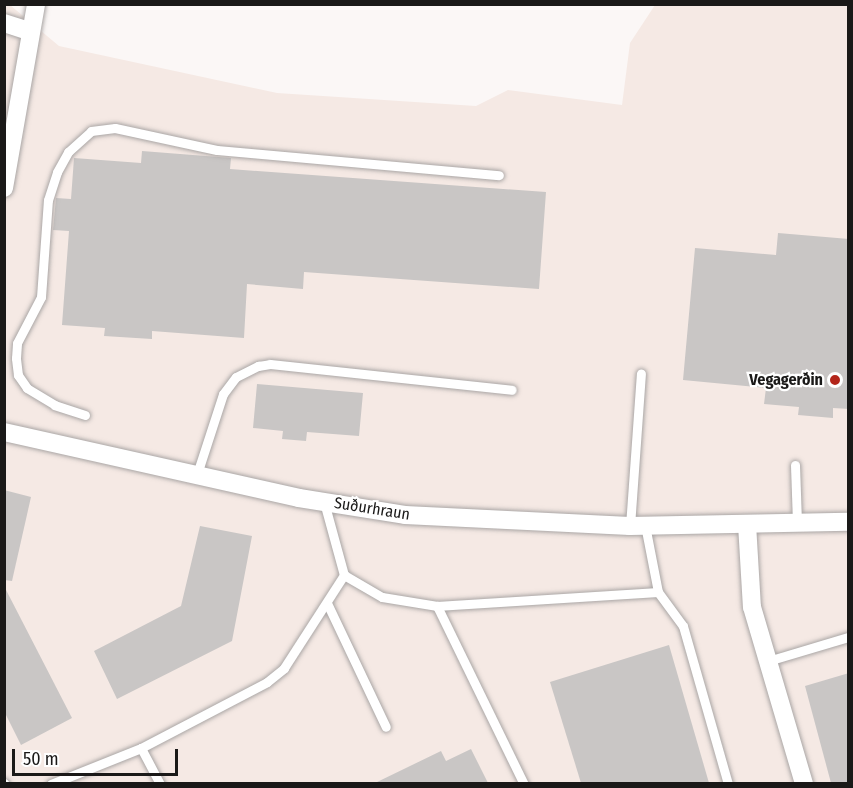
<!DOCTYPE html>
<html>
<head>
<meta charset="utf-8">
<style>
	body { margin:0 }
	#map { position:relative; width:853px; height:788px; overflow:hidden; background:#fbf7f6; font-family:"Fira Sans Condensed",sans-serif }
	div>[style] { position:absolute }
	.built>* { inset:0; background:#f5e9e4 }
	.building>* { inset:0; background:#c9c6c5 }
	.roads { filter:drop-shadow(0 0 2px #aaa6a5) drop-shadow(0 0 2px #aaa6a5) }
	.service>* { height:9px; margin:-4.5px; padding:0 4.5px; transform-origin:4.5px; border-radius:4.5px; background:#fff }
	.minor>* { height:18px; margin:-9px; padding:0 9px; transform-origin:9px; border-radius:9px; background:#fff }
	.dots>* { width:16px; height:16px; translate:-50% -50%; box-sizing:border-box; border:3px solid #fff; border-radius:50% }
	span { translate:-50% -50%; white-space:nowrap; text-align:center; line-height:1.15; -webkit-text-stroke:4.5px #fff; paint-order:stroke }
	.poi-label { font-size:16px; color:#1a1918; font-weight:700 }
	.right { translate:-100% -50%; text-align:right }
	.street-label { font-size:16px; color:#1a1918 }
	.frame { position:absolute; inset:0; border:6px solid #1a1918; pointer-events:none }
	.scale { position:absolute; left:12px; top:749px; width:166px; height:27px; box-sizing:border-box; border:3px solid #1a1918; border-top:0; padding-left:8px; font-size:18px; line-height:21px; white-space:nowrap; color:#1a1918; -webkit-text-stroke:4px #fff; paint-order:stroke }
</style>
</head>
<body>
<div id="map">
	<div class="built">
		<div style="clip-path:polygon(5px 5px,10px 5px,59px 46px,277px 93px,476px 106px,508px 90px,622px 105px,630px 43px,655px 5px,848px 5px,848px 783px,5px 784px)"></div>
	</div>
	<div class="building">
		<div style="clip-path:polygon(142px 151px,231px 158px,230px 169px,546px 192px,539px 289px,304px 272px,303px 289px,247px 284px,244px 338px,152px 331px,152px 339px,104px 336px,105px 328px,62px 325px,69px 231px,53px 230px,56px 198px,71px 199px,74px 158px,141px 163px)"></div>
		<div style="clip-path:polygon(778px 233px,849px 239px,849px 409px,833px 408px,833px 418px,798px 415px,799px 407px,764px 404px,766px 388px,683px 380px,695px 248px,776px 255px)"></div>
		<div style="clip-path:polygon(257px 384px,363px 393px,359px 436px,307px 432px,306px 441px,282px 439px,283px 431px,253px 428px)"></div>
		<div style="clip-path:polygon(4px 490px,31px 497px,12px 581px,4px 580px)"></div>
		<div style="clip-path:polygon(200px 526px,252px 536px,232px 641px,117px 699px,94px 651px,181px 606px)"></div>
		<div style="clip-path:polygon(4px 586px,72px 718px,21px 745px,4px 711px)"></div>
		<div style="clip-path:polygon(669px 645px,709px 783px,581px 783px,550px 682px)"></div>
		<div style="clip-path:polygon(849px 673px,849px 783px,831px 783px,805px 686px)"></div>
		<div style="clip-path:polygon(471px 749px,488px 783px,375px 783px,441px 751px,446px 761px)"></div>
	</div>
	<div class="roads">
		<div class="service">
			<div style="left:85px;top:415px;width:32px;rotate:-162deg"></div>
			<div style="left:55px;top:405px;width:33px;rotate:-149deg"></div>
			<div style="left:27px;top:388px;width:16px;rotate:-125deg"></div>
			<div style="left:18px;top:375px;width:17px;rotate:-97deg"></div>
			<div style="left:16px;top:358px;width:15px;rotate:-86deg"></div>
			<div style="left:17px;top:343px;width:52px;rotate:-62.4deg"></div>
			<div style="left:41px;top:297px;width:97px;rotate:-85.9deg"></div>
			<div style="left:48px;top:200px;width:29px;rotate:-72deg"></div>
			<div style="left:57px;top:172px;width:23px;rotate:-61deg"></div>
			<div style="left:68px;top:152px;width:31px;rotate:-42deg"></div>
			<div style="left:91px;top:131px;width:24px;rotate:-7deg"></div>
			<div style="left:115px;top:128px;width:104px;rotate:12.2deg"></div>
			<div style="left:217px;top:150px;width:283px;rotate:5.1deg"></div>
			<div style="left:795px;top:465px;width:58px;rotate:88deg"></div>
			<div style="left:197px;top:474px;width:84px;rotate:-72deg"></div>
			<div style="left:223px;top:394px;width:21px;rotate:-53deg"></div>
			<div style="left:236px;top:377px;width:25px;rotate:-27deg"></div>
			<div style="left:258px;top:366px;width:12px;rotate:-9deg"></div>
			<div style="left:270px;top:364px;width:243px;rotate:6.1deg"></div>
			<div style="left:324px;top:502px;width:76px;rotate:74.7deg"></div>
			<div style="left:344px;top:575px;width:44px;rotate:30.1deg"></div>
			<div style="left:382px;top:597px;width:56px;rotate:9.3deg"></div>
			<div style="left:437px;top:606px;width:221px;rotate:-3.6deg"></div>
			<div style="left:658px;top:592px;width:68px;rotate:-101deg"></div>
			<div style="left:630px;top:526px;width:153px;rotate:-85.9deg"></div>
			<div style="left:658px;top:592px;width:42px;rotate:53.7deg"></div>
			<div style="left:683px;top:626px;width:164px;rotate:74.1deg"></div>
			<div style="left:327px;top:603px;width:137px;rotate:64.6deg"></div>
			<div style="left:437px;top:606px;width:198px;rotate:64deg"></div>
			<div style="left:768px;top:661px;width:84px;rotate:-16.7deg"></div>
			<div style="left:141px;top:748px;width:41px;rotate:62.2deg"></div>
			<div style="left:4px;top:783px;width:1px;rotate:45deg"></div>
			<div style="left:51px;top:784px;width:97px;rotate:-21.8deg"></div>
			<div style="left:141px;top:748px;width:142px;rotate:-27.6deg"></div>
			<div style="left:267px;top:682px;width:22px;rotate:-39deg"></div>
			<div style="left:284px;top:668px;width:111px;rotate:-57.2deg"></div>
		</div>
		<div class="minor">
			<div style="left:4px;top:23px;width:28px;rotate:18deg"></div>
			<div style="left:4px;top:188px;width:187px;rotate:-80.1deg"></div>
			<div style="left:4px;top:432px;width:302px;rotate:12.6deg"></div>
			<div style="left:299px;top:498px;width:107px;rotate:9.1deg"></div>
			<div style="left:405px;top:515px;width:225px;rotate:2.8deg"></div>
			<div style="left:630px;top:526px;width:218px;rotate:-1.1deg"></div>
			<div style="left:747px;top:524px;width:83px;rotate:86.6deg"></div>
			<div style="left:752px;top:607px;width:184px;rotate:73.6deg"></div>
		</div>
	</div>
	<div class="dots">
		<div style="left:835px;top:380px;background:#b3251a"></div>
	</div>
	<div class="poi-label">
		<span class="right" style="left:823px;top:380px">Vegagerðin</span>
	</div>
	<div class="street-label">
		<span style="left:372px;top:509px;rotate:9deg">Suðurhraun</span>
	</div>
	<div class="frame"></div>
	<div class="scale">50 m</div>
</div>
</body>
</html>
